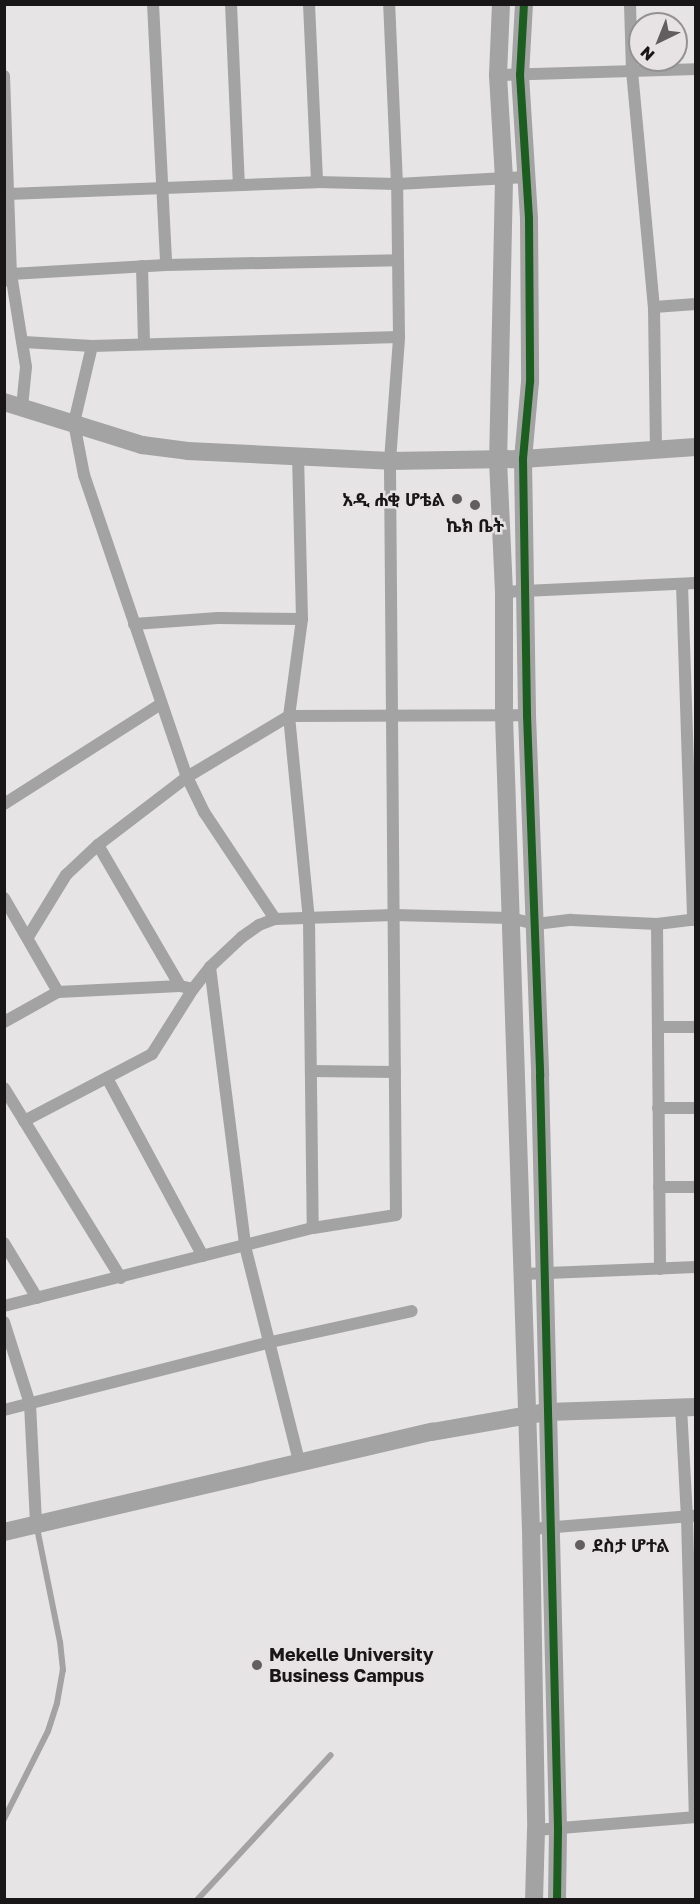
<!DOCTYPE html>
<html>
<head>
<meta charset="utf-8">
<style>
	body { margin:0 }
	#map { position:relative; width:700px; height:1904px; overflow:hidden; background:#e6e4e5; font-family:"Golos Text","Noto Sans Ethiopic",sans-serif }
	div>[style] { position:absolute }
	.lane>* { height:6px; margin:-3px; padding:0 3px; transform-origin:3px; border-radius:3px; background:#a4a3a4 }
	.street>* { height:12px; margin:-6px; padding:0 6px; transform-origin:6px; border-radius:6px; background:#a4a3a4 }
	.secondary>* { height:18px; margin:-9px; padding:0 9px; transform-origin:9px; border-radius:9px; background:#a3a3a3 }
	.cycleway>* { height:8px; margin:-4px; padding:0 4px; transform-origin:4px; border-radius:4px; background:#1b5e20 }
	.dots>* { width:16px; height:16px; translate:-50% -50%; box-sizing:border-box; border:3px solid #e7e3e4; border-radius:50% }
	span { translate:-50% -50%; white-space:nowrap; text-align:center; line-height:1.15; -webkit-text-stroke:5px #e7e3e4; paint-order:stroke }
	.poi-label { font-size:18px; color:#181616; font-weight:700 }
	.right { translate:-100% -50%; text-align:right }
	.left { translate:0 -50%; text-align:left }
	.frame { position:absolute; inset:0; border:6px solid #181616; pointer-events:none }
	.north { position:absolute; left:628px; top:12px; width:60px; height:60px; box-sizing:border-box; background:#e7e3e4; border:2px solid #949192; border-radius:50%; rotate:223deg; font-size:16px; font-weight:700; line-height:24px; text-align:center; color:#181616 }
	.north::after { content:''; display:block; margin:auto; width:21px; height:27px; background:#605e5e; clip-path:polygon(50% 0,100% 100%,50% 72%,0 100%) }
</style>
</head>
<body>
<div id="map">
	<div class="lane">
		<div style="left:4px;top:1819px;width:98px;rotate:-63.4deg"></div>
		<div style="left:48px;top:1731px;width:29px;rotate:-72deg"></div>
		<div style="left:57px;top:1703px;width:34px;rotate:-80deg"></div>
		<div style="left:63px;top:1670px;width:28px;rotate:-96deg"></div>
		<div style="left:60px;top:1642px;width:116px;rotate:-101.4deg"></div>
		<div style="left:197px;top:1900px;width:197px;rotate:-47.3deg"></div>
	</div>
	<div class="street">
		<div style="left:153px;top:4px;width:261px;rotate:87.1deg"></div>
		<div style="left:231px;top:4px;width:181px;rotate:87.5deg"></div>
		<div style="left:309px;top:4px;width:178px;rotate:87.4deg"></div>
		<div style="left:630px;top:4px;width:67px;rotate:88.3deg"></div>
		<div style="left:632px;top:71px;width:237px;rotate:84.7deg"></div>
		<div style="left:654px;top:307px;width:141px;rotate:89.2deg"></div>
		<div style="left:498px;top:75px;width:198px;rotate:-1.7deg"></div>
		<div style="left:4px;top:76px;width:198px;rotate:88deg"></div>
		<div style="left:11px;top:274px;width:94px;rotate:80.8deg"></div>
		<div style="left:26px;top:367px;width:40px;rotate:95.7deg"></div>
		<div style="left:8px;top:194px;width:309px;rotate:-2.2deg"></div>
		<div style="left:317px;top:182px;width:80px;rotate:1.4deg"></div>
		<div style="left:397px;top:184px;width:130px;rotate:-3.1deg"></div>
		<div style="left:142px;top:266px;width:77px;rotate:88.5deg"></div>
		<div style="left:4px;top:281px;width:10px;rotate:-45deg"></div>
		<div style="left:11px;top:274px;width:155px;rotate:-3.3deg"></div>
		<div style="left:166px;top:265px;width:232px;rotate:-1.2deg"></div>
		<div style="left:654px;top:307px;width:42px;rotate:-4.1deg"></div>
		<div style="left:24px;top:342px;width:68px;rotate:3.4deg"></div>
		<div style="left:92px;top:346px;width:307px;rotate:-1.7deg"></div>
		<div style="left:92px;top:346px;width:79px;rotate:103.2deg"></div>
		<div style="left:74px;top:423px;width:53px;rotate:79.1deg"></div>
		<div style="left:84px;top:475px;width:319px;rotate:71.2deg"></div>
		<div style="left:187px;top:777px;width:39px;rotate:64deg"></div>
		<div style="left:204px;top:812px;width:128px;rotate:56.4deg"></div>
		<div style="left:298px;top:455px;width:164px;rotate:88.6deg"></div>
		<div style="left:302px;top:619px;width:98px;rotate:97.6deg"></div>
		<div style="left:289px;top:716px;width:205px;rotate:84.4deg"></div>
		<div style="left:309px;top:920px;width:308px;rotate:89.3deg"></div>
		<div style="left:682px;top:584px;width:336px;rotate:88.1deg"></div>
		<div style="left:504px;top:592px;width:192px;rotate:-2.7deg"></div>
		<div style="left:134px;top:624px;width:84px;rotate:-4.1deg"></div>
		<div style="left:218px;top:618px;width:84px;rotate:0.7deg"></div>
		<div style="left:4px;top:804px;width:186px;rotate:-32.5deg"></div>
		<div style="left:98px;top:845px;width:163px;rotate:59.8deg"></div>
		<div style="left:4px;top:898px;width:108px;rotate:60.1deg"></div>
		<div style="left:657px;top:924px;width:345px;rotate:89.5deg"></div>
		<div style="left:28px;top:937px;width:73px;rotate:-58.5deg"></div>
		<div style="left:66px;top:875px;width:44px;rotate:-43.2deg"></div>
		<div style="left:98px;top:845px;width:112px;rotate:-37.4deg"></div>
		<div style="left:187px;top:777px;width:119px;rotate:-30.9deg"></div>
		<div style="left:289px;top:716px;width:238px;rotate:-0.2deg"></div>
		<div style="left:210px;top:967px;width:281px;rotate:82.8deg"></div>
		<div style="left:245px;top:1246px;width:222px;rotate:75.9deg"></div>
		<div style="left:4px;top:1022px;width:62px;rotate:-29.1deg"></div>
		<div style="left:58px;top:992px;width:122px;rotate:-2.8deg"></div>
		<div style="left:180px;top:986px;width:13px;rotate:13deg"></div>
		<div style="left:658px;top:1027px;width:38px"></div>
		<div style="left:311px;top:1071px;width:84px;rotate:0.7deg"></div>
		<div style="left:107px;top:1078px;width:202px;rotate:61.7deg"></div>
		<div style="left:4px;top:1088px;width:223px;rotate:58.4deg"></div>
		<div style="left:658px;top:1108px;width:38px"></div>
		<div style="left:24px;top:1121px;width:144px;rotate:-27.6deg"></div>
		<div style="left:152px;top:1054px;width:77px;rotate:-57.8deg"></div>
		<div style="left:193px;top:989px;width:28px;rotate:-52deg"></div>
		<div style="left:210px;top:967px;width:44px;rotate:-43.2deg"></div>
		<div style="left:242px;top:937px;width:21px;rotate:-35deg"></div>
		<div style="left:259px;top:925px;width:17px;rotate:-21deg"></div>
		<div style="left:275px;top:919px;width:119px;rotate:-1.9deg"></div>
		<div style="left:394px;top:915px;width:116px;rotate:1.5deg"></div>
		<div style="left:510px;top:918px;width:27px;rotate:13deg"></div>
		<div style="left:536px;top:924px;width:35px;rotate:-7deg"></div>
		<div style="left:571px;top:920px;width:86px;rotate:2.7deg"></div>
		<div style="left:657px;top:924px;width:39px;rotate:-7deg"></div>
		<div style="left:659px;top:1187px;width:37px"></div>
		<div style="left:4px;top:1243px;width:64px;rotate:59deg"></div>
		<div style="left:523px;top:1274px;width:173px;rotate:-2.3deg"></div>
		<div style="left:4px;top:1306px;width:319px;rotate:-14.2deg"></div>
		<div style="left:313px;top:1228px;width:84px;rotate:-8.9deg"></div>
		<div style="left:396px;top:1215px;width:754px;rotate:-90.46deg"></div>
		<div style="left:390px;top:461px;width:124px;rotate:-85.8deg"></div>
		<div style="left:399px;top:337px;width:153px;rotate:-90.7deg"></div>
		<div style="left:397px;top:184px;width:180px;rotate:-92.5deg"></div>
		<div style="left:4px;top:1322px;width:86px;rotate:72.4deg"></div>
		<div style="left:30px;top:1404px;width:120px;rotate:87.1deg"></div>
		<div style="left:681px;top:1407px;width:110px;rotate:86.9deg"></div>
		<div style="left:687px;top:1517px;width:300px;rotate:88.5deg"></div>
		<div style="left:4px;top:1410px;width:276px;rotate:-14.3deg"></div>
		<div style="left:271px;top:1342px;width:144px;rotate:-12.4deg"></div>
		<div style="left:531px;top:1529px;width:164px;rotate:-4.6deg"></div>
		<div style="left:536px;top:1830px;width:161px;rotate:-4.6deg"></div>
	</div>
	<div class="secondary">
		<div style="left:501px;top:4px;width:71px;rotate:92.4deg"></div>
		<div style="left:498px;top:75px;width:104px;rotate:86.7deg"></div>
		<div style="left:504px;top:179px;width:281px;rotate:91.2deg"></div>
		<div style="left:498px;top:460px;width:132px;rotate:87.4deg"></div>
		<div style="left:504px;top:592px;width:124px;rotate:90deg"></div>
		<div style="left:504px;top:716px;width:813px;rotate:88.1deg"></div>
		<div style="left:531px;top:1529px;width:301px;rotate:89deg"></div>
		<div style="left:536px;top:1830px;width:70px;rotate:91.6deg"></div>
		<div style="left:524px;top:4px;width:71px;rotate:93.2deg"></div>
		<div style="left:520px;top:75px;width:144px;rotate:86.4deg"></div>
		<div style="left:529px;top:219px;width:163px;rotate:89.6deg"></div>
		<div style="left:530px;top:382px;width:77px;rotate:95.2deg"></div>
		<div style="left:523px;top:459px;width:256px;rotate:89.1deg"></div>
		<div style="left:527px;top:715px;width:361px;rotate:87.9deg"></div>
		<div style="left:540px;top:1076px;width:753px;rotate:88.63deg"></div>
		<div style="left:558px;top:1829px;width:71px;rotate:90.8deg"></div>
		<div style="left:4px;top:402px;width:145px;rotate:17.3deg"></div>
		<div style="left:142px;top:445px;width:46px;rotate:7.4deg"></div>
		<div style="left:188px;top:451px;width:202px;rotate:2.8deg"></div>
		<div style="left:390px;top:461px;width:133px;rotate:-0.9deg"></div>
		<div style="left:523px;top:459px;width:173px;rotate:-4deg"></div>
		<div style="left:4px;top:1532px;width:440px;rotate:-13.2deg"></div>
		<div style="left:432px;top:1432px;width:117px;rotate:-9.9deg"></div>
		<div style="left:547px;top:1412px;width:149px;rotate:-1.9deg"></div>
	</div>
	<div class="cycleway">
		<div style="left:524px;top:4px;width:71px;rotate:93.2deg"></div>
		<div style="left:520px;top:75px;width:144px;rotate:86.4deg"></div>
		<div style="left:529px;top:219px;width:163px;rotate:89.6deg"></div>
		<div style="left:530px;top:382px;width:77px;rotate:95.2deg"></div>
		<div style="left:523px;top:459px;width:256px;rotate:89.1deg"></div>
		<div style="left:527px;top:715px;width:361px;rotate:87.9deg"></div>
		<div style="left:540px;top:1076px;width:753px;rotate:88.63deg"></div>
		<div style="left:558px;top:1829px;width:71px;rotate:90.8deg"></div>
	</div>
	<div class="dots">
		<div style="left:457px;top:499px;background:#605e5e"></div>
		<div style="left:475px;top:505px;background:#605e5e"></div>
		<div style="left:580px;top:1545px;background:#605e5e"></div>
		<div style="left:257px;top:1665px;background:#605e5e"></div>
	</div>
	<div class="poi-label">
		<span class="right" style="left:445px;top:499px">አዲ ሐቂ ሆቴል</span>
		<span style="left:475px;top:525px">ኬክ ቤት</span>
		<span class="left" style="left:592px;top:1545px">ደስታ ሆተል</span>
		<span class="left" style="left:269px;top:1665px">Mekelle University<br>Business Campus</span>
	</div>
	<div class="frame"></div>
	<div class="north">N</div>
</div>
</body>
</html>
